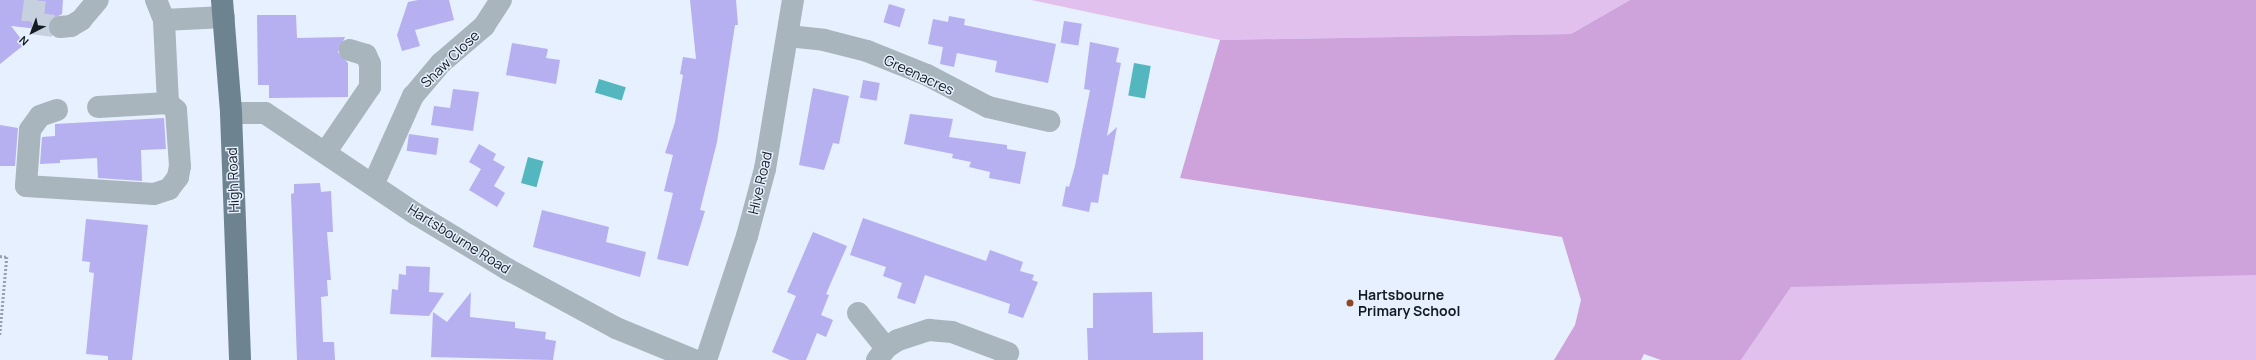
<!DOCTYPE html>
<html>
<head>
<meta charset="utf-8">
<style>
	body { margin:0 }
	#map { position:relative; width:2256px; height:360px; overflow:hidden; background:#e6f0ff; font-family:Manrope,sans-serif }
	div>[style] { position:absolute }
	.green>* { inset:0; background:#e2c0ed }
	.forest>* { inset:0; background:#cea2db }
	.water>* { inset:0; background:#54b6be; transform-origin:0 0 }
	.building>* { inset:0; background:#b6aff0; transform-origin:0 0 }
	.minor-tunnel>* { height:22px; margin-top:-11px; transform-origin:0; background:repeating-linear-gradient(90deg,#c6d0de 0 22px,transparent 0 33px) }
	.path>* { height:2.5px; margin-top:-1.25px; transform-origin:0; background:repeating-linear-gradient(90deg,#979fab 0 2px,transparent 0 4px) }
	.minor>* { height:22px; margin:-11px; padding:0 11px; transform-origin:11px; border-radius:11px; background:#a8b5bc }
	.major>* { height:22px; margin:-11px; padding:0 11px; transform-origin:11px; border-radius:11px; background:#6d8490 }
	.dots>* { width:11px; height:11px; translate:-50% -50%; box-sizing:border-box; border:2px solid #e6f0ff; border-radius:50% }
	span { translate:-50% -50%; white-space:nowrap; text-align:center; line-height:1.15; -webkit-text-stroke:3px #e6f0ff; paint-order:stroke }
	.street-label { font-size:14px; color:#141a22 }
	.poi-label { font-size:14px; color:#141a22; font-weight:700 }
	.left { translate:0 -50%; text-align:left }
	.north { position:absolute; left:12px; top:12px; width:40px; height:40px; -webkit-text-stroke:3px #e6f0ff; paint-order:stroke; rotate:222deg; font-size:11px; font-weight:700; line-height:16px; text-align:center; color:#141a22 }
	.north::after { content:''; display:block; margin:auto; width:14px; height:18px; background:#141a22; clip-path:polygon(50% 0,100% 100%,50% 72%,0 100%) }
</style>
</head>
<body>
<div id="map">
	<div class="green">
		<div style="clip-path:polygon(1031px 0,1630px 0,1571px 34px,1220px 40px)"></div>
		<div style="clip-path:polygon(2256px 244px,2256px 360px,1741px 360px,1791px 287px)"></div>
	</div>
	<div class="forest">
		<div style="clip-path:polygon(1630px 0,2256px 0,2256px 275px,1791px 287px,1741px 360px,1661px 360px,1644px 354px,1641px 360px,1554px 360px,1575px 325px,1581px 300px,1562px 237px,1180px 178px,1220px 40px,1571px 34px)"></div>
	</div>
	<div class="water">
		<div style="left:1134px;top:63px;width:17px;height:33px;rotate:10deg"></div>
		<div style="left:599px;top:79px;width:28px;height:14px;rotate:17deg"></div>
		<div style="left:528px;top:157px;width:16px;height:27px;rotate:15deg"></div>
	</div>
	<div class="building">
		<div style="clip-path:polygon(0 0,63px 0,62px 14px,49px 21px,48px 30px,11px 26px,25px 44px,0 64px)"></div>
		<div style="clip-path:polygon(418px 0,449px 0,454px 20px,415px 30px,420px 46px,402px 51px,397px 35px,408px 2px)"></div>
		<div style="clip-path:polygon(690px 0,736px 0,738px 25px,735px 25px,717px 142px,700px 210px,705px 211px,688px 266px,657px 259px,673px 193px,664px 191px,673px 155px,665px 153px,675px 122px,683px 75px,680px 74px,683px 57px,696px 59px)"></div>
		<div style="left:889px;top:4px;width:17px;height:19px;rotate:17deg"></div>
		<div style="clip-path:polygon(257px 15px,296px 15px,297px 38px,345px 37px,338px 52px,348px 63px,348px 97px,269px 98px,269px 85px,258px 85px)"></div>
		<div style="clip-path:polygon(949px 16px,965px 19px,964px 25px,1056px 44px,1048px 83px,995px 72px,997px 61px,957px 53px,954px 67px,940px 64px,943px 47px,928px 44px,933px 19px,948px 22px)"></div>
		<div style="left:1064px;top:21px;width:18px;height:22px;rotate:9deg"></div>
		<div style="clip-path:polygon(1090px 42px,1119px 48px,1116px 62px,1121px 63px,1107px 136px,1117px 127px,1108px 175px,1103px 174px,1098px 203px,1091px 202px,1089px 212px,1062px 206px,1066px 186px,1069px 187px,1075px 166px,1090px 90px,1084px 89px)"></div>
		<div style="clip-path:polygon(512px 43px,548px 49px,546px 58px,560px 60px,556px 84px,506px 75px)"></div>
		<div style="left:863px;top:80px;width:17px;height:18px;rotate:10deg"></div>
		<div style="clip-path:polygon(813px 88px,849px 96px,839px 144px,833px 143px,824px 170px,799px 165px)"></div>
		<div style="clip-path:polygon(453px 89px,479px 92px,473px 131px,431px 125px,434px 106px,450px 108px)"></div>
		<div style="clip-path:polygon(910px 114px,953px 119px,949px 137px,1007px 145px,1007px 149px,1026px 152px,1020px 184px,989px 178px,990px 172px,969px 167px,971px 162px,952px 158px,953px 154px,904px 144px)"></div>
		<div style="clip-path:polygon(164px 118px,166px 149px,141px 150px,142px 181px,98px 178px,97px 158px,60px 160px,60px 163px,40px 164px,42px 137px,55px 136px,55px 124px)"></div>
		<div style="clip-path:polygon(0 125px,18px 128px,15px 166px,0 166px)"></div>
		<div style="left:409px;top:134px;width:30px;height:17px;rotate:8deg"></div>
		<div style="clip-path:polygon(479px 144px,496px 154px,493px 160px,505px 167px,494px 186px,505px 193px,497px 207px,469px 190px,481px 169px,469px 162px)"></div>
		<div style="clip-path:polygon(320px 183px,321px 192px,331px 191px,333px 232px,327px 232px,331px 280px,327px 280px,328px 296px,321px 297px,323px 342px,334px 342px,335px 360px,297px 360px,291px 194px,294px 193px,294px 184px)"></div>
		<div style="clip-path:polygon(542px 210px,609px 227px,606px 242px,646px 252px,640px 277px,533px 247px)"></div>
		<div style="clip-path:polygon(863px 218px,986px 261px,990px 250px,1023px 262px,1020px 271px,1034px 275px,1032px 280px,1038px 282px,1023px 318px,1008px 313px,1010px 304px,925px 275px,915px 304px,897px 298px,902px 283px,883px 276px,886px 267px,850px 255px)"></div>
		<div style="clip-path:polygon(86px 219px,148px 225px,132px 360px,108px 360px,108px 356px,86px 354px,94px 273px,89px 272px,90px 262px,82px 261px)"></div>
		<div style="clip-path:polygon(813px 232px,847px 246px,826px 294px,829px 295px,821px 315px,833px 320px,826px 337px,817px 333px,806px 360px,790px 360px,772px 352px,796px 296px,787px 292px)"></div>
		<div style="clip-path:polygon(406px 266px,430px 267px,429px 292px,444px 293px,429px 316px,390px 314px,392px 289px,398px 290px,399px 274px,406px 275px)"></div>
		<div style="clip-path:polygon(471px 292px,470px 317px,515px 322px,515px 328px,546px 332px,545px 339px,556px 341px,553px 360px,431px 357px,433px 312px,447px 322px)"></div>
		<div style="clip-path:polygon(1152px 292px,1153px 333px,1203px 332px,1203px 360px,1088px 360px,1087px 328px,1093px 328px,1093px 293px)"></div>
	</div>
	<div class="minor-tunnel">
		<div style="left:35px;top:0;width:23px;rotate:97deg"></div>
		<div style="left:32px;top:23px;width:28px;rotate:8deg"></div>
	</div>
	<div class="path">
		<div style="left:0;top:256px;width:7px;rotate:8deg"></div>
		<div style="left:7px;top:257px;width:79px;rotate:95.1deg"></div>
	</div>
	<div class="minor">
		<div style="left:156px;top:0;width:22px;rotate:68deg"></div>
		<div style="left:60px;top:27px;width:11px;rotate:-5deg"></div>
		<div style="left:71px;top:26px;width:12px;rotate:-31deg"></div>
		<div style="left:81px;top:20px;width:26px;rotate:-50deg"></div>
		<div style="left:788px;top:36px;width:36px;rotate:6deg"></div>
		<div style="left:824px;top:40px;width:44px;rotate:14.3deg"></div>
		<div style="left:867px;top:51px;width:65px;rotate:21.8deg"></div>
		<div style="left:927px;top:75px;width:69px;rotate:27.7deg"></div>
		<div style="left:988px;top:107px;width:63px;rotate:12.9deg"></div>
		<div style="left:168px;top:103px;width:83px;rotate:-92.8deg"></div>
		<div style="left:164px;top:20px;width:60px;rotate:-2.9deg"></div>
		<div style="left:57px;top:110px;width:18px;rotate:161deg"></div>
		<div style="left:40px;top:116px;width:17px;rotate:126deg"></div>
		<div style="left:30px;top:130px;width:56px;rotate:94.1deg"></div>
		<div style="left:26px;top:186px;width:128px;rotate:3.6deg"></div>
		<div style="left:154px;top:194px;width:16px;rotate:-18deg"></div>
		<div style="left:169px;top:189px;width:15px;rotate:-53deg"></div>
		<div style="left:178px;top:177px;width:11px;rotate:-80deg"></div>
		<div style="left:180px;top:166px;width:56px;rotate:-94.1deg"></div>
		<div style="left:176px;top:110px;width:11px;rotate:-139deg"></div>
		<div style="left:168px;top:103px;width:70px;rotate:176.7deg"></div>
		<div style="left:231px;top:113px;width:34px"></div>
		<div style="left:265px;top:113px;width:182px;rotate:33.8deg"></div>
		<div style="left:416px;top:214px;width:106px;rotate:31.1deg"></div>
		<div style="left:507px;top:269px;width:124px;rotate:28.4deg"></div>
		<div style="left:616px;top:328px;width:84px;rotate:22.3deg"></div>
		<div style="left:325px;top:153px;width:80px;rotate:-55.7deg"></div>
		<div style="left:370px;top:87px;width:23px;rotate:-90deg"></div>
		<div style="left:370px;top:64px;width:10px;rotate:-114deg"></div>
		<div style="left:366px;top:55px;width:17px;rotate:-163deg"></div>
		<div style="left:373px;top:185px;width:98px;rotate:-65.8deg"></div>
		<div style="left:413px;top:96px;width:43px;rotate:-49.7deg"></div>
		<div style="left:441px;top:63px;width:57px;rotate:-40.7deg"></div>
		<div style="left:484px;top:26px;width:31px;rotate:-57deg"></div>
		<div style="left:858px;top:313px;width:45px;rotate:51.3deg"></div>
		<div style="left:706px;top:360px;width:131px;rotate:-71.7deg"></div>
		<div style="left:747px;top:236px;width:69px;rotate:-75deg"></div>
		<div style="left:765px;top:169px;width:171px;rotate:-80.6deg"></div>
		<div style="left:877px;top:360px;width:15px;rotate:-53deg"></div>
		<div style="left:886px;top:348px;width:14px;rotate:-34deg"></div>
		<div style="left:898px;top:340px;width:33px;rotate:-18deg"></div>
		<div style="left:929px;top:330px;width:23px;rotate:5deg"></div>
		<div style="left:952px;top:332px;width:60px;rotate:20.6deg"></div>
	</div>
	<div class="major">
		<div style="left:222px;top:0;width:113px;rotate:85.4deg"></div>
		<div style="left:231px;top:113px;width:247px;rotate:87.9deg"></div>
	</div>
	<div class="dots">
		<div style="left:1350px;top:303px;background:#8e4724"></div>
	</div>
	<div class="street-label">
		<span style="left:450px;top:59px;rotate:-44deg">Shaw Close</span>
		<span style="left:919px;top:75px;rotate:25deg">Greenacres</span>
		<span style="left:233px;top:180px;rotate:-92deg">High Road</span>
		<span style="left:760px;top:183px;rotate:-77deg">Hive Road</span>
		<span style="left:459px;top:239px;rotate:32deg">Hartsbourne Road</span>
	</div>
	<div class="poi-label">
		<span class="left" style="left:1358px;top:303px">Hartsbourne<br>Primary School</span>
	</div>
	<div class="north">N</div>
</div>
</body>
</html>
